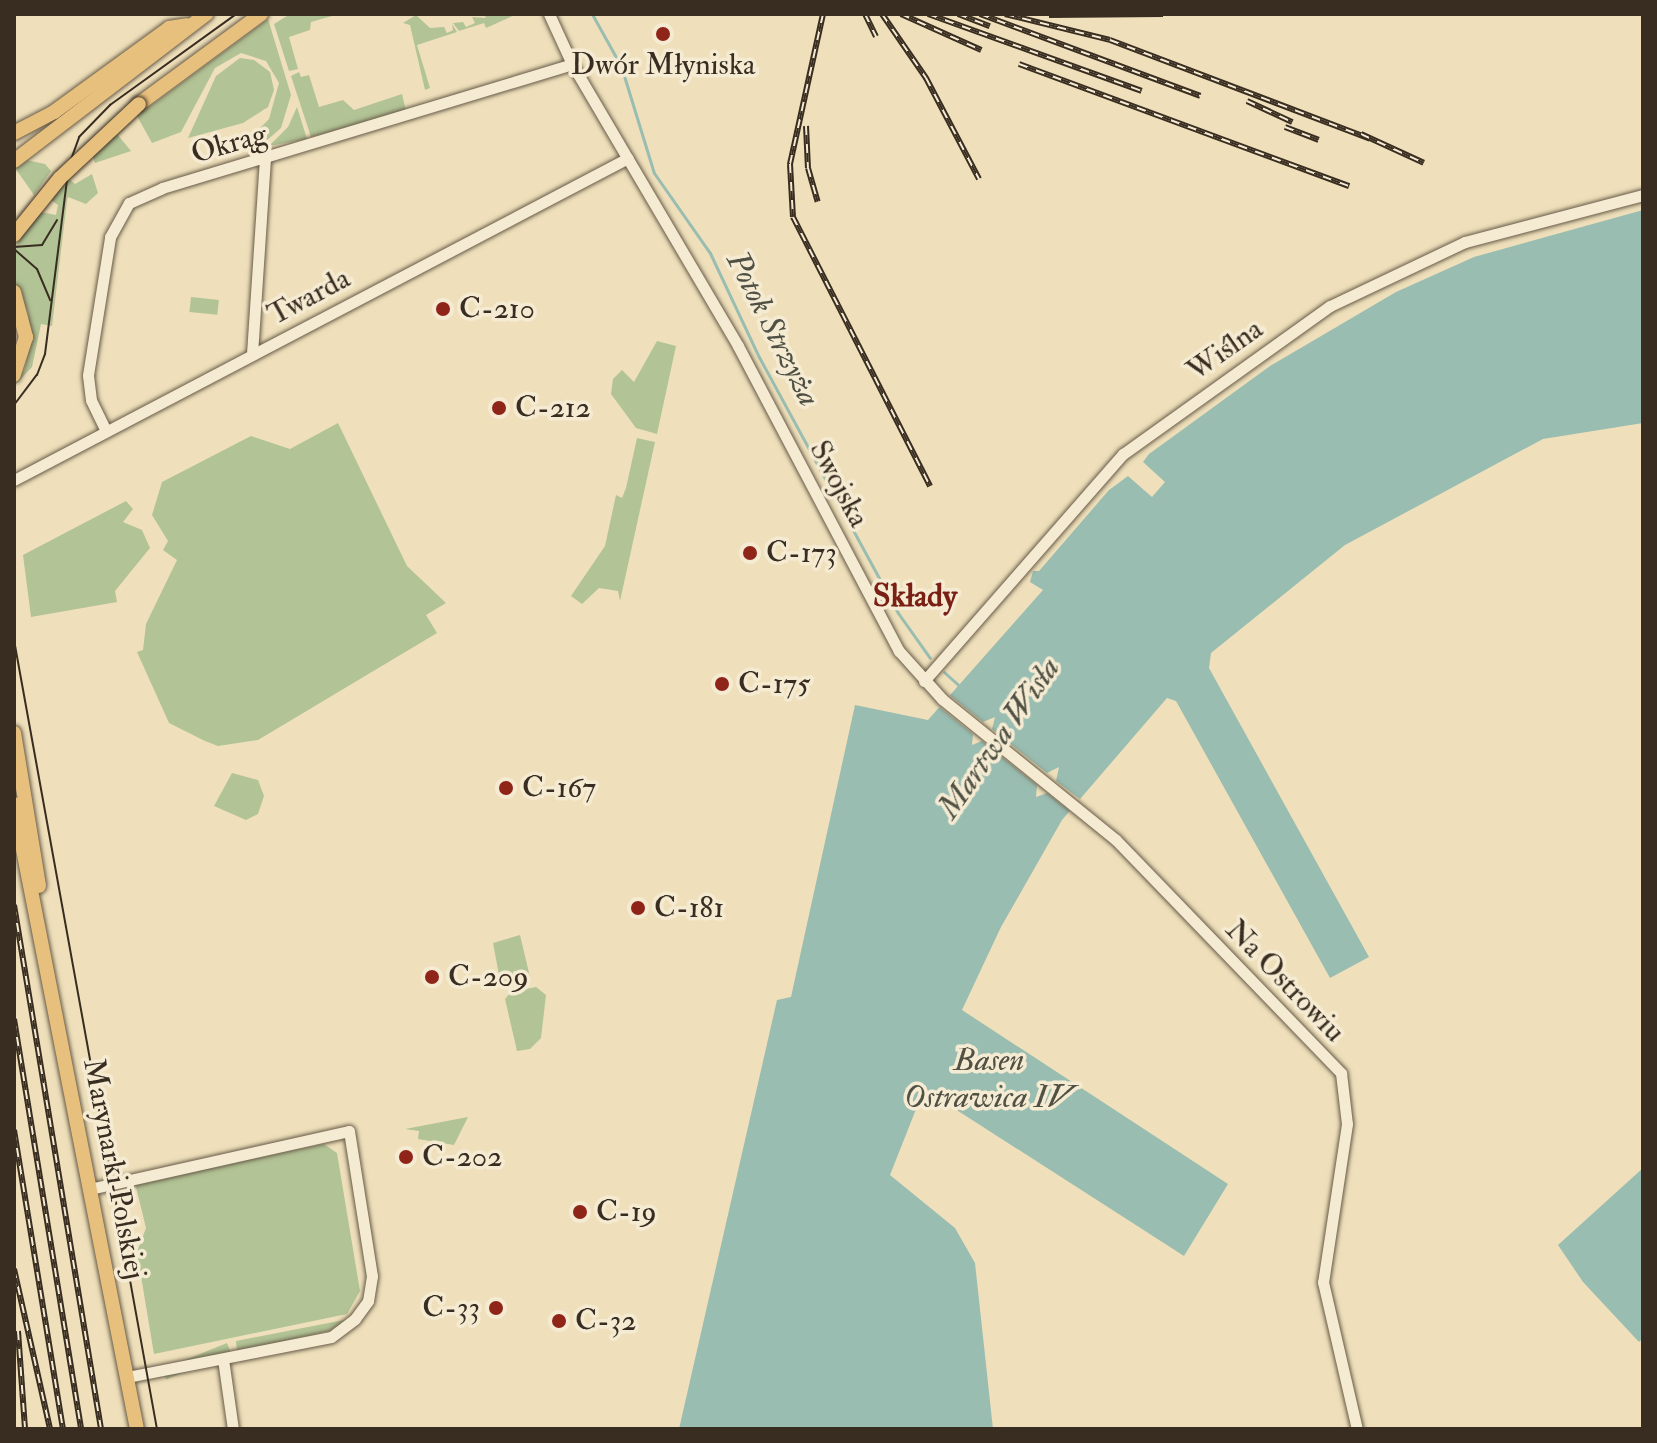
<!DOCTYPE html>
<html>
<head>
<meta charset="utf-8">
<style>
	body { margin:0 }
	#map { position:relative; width:1657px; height:1443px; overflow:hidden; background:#efe0bb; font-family:"IM FELL Double Pica",serif }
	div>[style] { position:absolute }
	.green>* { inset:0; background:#b2c395; transform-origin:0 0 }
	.water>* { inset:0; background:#9abdb1 }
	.pier>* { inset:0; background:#efe0bb }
	.stream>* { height:3px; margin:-1.5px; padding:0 1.5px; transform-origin:1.5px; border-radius:1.5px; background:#9abdb1 }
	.roads { filter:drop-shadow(0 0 2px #665a47) drop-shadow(0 0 2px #665a47) }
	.minor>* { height:11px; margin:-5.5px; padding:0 5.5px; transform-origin:5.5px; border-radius:5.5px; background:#f5ebd3 }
	.major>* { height:14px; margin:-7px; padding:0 7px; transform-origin:7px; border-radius:7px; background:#e8c07e }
	.tram>* { height:2px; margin:-1px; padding:0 1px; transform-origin:1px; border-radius:1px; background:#382d20 }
	.rail>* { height:6px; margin-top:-3px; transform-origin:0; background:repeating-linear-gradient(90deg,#f5ebd3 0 9px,#382d20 0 18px); box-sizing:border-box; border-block:2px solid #382d20 }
	.bridges { filter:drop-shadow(0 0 2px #382d20) drop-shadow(0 0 2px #382d20) }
	.major-bridge>* { height:14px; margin:-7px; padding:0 7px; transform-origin:7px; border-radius:7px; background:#e8c07e }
	.dots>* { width:22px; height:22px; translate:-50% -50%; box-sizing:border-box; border:4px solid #f5ebd3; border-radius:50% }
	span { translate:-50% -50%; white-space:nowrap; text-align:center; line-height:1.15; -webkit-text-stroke:7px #f5ebd3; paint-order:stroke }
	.poi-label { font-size:30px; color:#382d20 }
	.left { translate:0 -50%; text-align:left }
	.right { translate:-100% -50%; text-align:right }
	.street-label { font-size:30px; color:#382d20 }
	.water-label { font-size:32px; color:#505144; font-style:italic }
	.neighbourhood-label { font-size:32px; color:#7a1f14; font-weight:700 }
	.frame { position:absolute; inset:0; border:16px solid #382d20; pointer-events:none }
</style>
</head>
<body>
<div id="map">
	<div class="green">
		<div style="clip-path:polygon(290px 14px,339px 14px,311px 22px,310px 30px,289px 37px,298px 69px,289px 71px,274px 24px)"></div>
		<div style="clip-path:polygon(484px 14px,517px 14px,486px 28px,484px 23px,459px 31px,453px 23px,463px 22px,466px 27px,475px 23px,472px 17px,486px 18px)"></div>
		<div style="clip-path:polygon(416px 15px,430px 28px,444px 27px,447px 33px,453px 30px,452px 24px,457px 32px,417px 45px,430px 88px,425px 90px,410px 25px,403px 23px)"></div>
		<div style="clip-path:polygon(268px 19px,291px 95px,281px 128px,265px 142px,253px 135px,269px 119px,279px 83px,266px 61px,241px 53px,215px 68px,181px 132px,152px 143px,137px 116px)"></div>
		<div style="clip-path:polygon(240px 58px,254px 60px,270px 72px,274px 90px,268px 107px,243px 123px,188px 138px,216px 76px)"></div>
		<div style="clip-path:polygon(299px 72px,301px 77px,309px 75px,319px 107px,343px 100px,354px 110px,402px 94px,406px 111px,311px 137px,291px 76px)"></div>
		<div style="clip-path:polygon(297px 107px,307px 139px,269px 146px,288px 127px)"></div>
		<div style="clip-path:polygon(117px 134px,131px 151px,95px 163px,93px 157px)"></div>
		<div style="clip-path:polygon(26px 160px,45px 164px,51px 171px,34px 195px,15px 168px)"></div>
		<div style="clip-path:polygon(92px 174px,98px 193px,86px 204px,68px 197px,67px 201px,52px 326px,41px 324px,32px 367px,14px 386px,25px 369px,31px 340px,28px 312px,14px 282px,14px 248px,41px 212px,56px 215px,58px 205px,51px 200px,69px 179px,75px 184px)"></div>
		<div style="left:191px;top:297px;width:28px;height:15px;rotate:6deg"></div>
		<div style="clip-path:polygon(657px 341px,676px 346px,657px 434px,636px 428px,611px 394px,613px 379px,622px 370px,634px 382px)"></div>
		<div style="clip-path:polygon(338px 423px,407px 566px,446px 603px,426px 615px,437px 633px,258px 740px,218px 746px,205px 741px,169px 723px,137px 652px,143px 650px,146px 624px,177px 560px,163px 550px,168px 541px,152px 515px,162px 482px,251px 436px,290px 449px)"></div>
		<div style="clip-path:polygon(637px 438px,655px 442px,620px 601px,618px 591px,599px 588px,582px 604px,571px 596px,605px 546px,616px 495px,622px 498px,626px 488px)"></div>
		<div style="clip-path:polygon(126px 501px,133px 509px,123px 522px,142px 530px,150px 548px,115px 591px,117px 602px,31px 617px,23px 555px)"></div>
		<div style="clip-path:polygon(232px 773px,258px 780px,264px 796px,258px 814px,246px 820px,214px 806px)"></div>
		<div style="clip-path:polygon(520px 935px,530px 977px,506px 982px,499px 975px,493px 943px)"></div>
		<div style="clip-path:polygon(536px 987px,546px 995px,541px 1038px,530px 1049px,517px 1051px,505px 999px,511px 992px)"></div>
		<div style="clip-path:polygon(468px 1117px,454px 1145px,418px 1139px,419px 1131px,405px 1129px)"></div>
		<div style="clip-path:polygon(324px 1144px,337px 1153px,360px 1291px,347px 1314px,154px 1354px,137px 1252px,146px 1228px,135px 1183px)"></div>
		<div style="clip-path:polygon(349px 1319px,329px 1331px,237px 1352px,236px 1341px)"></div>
		<div style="left:227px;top:1343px;width:11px;height:70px;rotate:68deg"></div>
	</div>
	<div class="water">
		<div style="clip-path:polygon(1643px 210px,1643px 423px,1543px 439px,1345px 545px,1211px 653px,1209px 668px,1369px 957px,1330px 978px,1176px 701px,1167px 698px,1062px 820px,1001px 927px,962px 1010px,1228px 1184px,1184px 1256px,924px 1089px,890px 1175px,955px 1228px,975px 1263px,993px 1429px,679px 1429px,777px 1000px,791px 997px,855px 705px,928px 720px,1043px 590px,1030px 582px,1033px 571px,1039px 571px,1109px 490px,1128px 476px,1152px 497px,1165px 482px,1143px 462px,1149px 454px,1270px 366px,1396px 292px,1474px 257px)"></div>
		<div style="clip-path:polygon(1643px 1168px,1643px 1338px,1639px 1342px,1583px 1282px,1558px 1245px)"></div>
	</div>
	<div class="pier">
		<div style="clip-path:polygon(947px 693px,983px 722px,995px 717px,992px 729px,1047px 773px,1059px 767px,1056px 781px,1080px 799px,1071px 812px,1047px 793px,1036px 797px,1037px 785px,982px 741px,972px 745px,973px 734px,937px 705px)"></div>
	</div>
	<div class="stream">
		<div style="left:592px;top:14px;width:60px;rotate:60.9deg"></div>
		<div style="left:621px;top:66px;width:112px;rotate:72.9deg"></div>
		<div style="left:654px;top:173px;width:98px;rotate:55deg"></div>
		<div style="left:710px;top:253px;width:115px;rotate:64.8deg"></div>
		<div style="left:759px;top:357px;width:291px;rotate:61.5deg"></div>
		<div style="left:898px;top:613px;width:55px;rotate:54.6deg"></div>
		<div style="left:944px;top:672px;width:24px;rotate:42deg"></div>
	</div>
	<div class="roads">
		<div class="minor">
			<div style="left:549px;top:14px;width:55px;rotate:65.3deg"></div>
			<div style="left:572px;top:64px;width:327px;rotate:59.5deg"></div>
			<div style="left:738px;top:346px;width:345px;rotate:62.2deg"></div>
			<div style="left:899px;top:651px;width:64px;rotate:48.1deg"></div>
			<div style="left:942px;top:699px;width:224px;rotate:39deg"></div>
			<div style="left:1116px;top:840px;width:324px;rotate:46deg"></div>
			<div style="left:1341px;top:1073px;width:51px;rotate:83.3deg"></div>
			<div style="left:1347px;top:1124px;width:160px;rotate:98.6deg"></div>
			<div style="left:1323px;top:1282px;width:151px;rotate:77deg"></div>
			<div style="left:252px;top:354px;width:195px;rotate:-86.2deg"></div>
			<div style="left:106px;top:431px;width:34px;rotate:-116deg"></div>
			<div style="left:91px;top:400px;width:25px;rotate:-97deg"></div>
			<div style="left:88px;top:375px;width:140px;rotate:-80.9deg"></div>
			<div style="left:110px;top:237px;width:39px;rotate:-61deg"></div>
			<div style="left:129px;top:203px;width:36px;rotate:-24deg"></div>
			<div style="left:162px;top:188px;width:428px;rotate:-16.8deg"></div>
			<div style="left:14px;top:480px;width:693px;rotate:-27.67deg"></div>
			<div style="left:924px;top:681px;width:302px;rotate:-48.8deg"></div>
			<div style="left:1123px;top:454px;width:254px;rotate:-35.6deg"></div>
			<div style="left:1330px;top:306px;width:149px;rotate:-25.4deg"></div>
			<div style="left:1465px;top:242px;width:184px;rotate:-14.8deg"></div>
			<div style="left:90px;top:1189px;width:265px;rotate:-12.6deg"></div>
			<div style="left:349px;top:1131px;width:147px;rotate:81deg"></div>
			<div style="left:372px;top:1276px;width:25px;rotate:99deg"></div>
			<div style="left:368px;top:1301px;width:22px;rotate:126deg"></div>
			<div style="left:355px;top:1319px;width:30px;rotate:143deg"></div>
			<div style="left:331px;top:1337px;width:207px;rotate:168.9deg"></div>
			<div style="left:223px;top:1359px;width:71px;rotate:81.9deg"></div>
		</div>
		<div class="major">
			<div style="left:139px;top:104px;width:152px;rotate:-36.4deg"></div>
			<div style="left:14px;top:133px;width:45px;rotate:-27.7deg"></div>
			<div style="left:54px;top:112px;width:142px;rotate:-36.1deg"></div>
			<div style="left:169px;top:28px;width:18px;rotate:-9deg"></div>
			<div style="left:14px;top:161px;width:242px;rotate:-37.4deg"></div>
			<div style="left:14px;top:292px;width:47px;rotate:75.1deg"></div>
			<div style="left:26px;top:337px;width:40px;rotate:108deg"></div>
			<div style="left:14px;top:733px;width:155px;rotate:80.7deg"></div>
			<div style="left:14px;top:804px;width:637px;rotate:78.87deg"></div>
		</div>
	</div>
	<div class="tram">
		<div style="left:14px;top:247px;width:28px;rotate:-4deg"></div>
		<div style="left:42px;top:245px;width:29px;rotate:-59deg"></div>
		<div style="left:14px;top:249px;width:30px;rotate:41deg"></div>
		<div style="left:37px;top:269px;width:34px;rotate:67deg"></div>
		<div style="left:14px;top:405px;width:38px;rotate:-53deg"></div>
		<div style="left:37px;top:375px;width:22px;rotate:-69deg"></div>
		<div style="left:45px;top:354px;width:191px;rotate:-82.8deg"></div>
		<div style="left:69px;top:165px;width:30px;rotate:-70deg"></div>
		<div style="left:79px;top:137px;width:45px;rotate:-45.9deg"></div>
		<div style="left:110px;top:105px;width:155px;rotate:-35.8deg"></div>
		<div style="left:14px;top:640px;width:802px;rotate:79.73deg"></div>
	</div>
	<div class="rail">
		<div style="left:823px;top:14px;width:154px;rotate:102.4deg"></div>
		<div style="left:790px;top:164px;width:53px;rotate:86.8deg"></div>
		<div style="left:793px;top:217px;width:302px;rotate:63deg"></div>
		<div style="left:865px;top:14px;width:25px;rotate:64deg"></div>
		<div style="left:882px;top:14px;width:78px;rotate:55.5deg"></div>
		<div style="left:926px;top:78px;width:114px;rotate:62.3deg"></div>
		<div style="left:901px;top:14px;width:88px;rotate:24.2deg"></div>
		<div style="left:928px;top:14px;width:227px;rotate:19.8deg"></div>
		<div style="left:958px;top:14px;width:34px;rotate:21deg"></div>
		<div style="left:980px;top:14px;width:235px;rotate:20.4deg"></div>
		<div style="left:1005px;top:14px;width:108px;rotate:13.9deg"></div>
		<div style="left:1110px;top:40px;width:278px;rotate:20.8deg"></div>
		<div style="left:1049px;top:15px;width:114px;rotate:-0.5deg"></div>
		<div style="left:1019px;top:64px;width:352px;rotate:20.3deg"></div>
		<div style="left:1247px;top:101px;width:50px;rotate:25deg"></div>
		<div style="left:806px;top:126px;width:42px;rotate:87.3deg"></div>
		<div style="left:808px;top:168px;width:35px;rotate:74deg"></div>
		<div style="left:1285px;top:127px;width:36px;rotate:21deg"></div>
		<div style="left:1361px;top:134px;width:69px;rotate:24.7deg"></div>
		<div style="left:14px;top:905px;width:531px;rotate:80.57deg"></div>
		<div style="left:14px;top:1019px;width:415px;rotate:80.7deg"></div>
		<div style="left:14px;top:1130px;width:303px;rotate:80.7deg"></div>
		<div style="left:14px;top:1269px;width:164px;rotate:77.3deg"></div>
		<div style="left:18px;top:1331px;width:98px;rotate:85.9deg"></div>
	</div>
	<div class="bridges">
		<div class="major-bridge">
			<div style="left:14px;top:235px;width:73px;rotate:-51.1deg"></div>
			<div style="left:60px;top:178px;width:108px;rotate:-43.1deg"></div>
		</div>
	</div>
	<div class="dots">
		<div style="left:663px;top:34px;background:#8f2418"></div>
		<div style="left:443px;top:309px;background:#8f2418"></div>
		<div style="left:499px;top:408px;background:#8f2418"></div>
		<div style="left:750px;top:553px;background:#8f2418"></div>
		<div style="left:722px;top:684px;background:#8f2418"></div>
		<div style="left:506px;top:788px;background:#8f2418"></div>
		<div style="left:638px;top:908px;background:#8f2418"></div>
		<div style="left:432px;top:977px;background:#8f2418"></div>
		<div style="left:406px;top:1157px;background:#8f2418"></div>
		<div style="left:580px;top:1212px;background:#8f2418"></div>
		<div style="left:496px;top:1308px;background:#8f2418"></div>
		<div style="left:559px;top:1321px;background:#8f2418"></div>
	</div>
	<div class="poi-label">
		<span style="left:663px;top:65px">Dwór Młyniska</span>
		<span class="left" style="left:459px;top:309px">C-210</span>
		<span class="left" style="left:515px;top:408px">C-212</span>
		<span class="left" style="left:766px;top:553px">C-173</span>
		<span class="left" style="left:738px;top:684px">C-175</span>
		<span class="left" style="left:522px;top:788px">C-167</span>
		<span class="left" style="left:654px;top:908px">C-181</span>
		<span class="left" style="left:448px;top:977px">C-209</span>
		<span class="left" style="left:422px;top:1157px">C-202</span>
		<span class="left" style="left:596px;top:1212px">C-19</span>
		<span class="right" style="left:480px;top:1308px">C-33</span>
		<span class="left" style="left:575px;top:1321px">C-32</span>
	</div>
	<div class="street-label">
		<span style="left:229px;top:144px;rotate:-16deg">Okrąg</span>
		<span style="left:309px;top:297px;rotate:-28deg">Twarda</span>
		<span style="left:1225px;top:350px;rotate:-35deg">Wiślna</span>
		<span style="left:839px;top:484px;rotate:62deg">Swojska</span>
		<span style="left:1285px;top:981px;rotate:46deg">Na Ostrowiu</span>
		<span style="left:114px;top:1169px;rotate:79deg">Marynarki Polskiej</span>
	</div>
	<div class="water-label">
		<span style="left:773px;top:329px;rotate:63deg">Potok Strzyża</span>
		<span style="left:999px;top:738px;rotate:-55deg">Martwa Wisła</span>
		<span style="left:989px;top:1079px">Basen<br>Ostrawica IV</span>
	</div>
	<div class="neighbourhood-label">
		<span style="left:915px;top:596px">Składy</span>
	</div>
	<div class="frame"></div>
</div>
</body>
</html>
